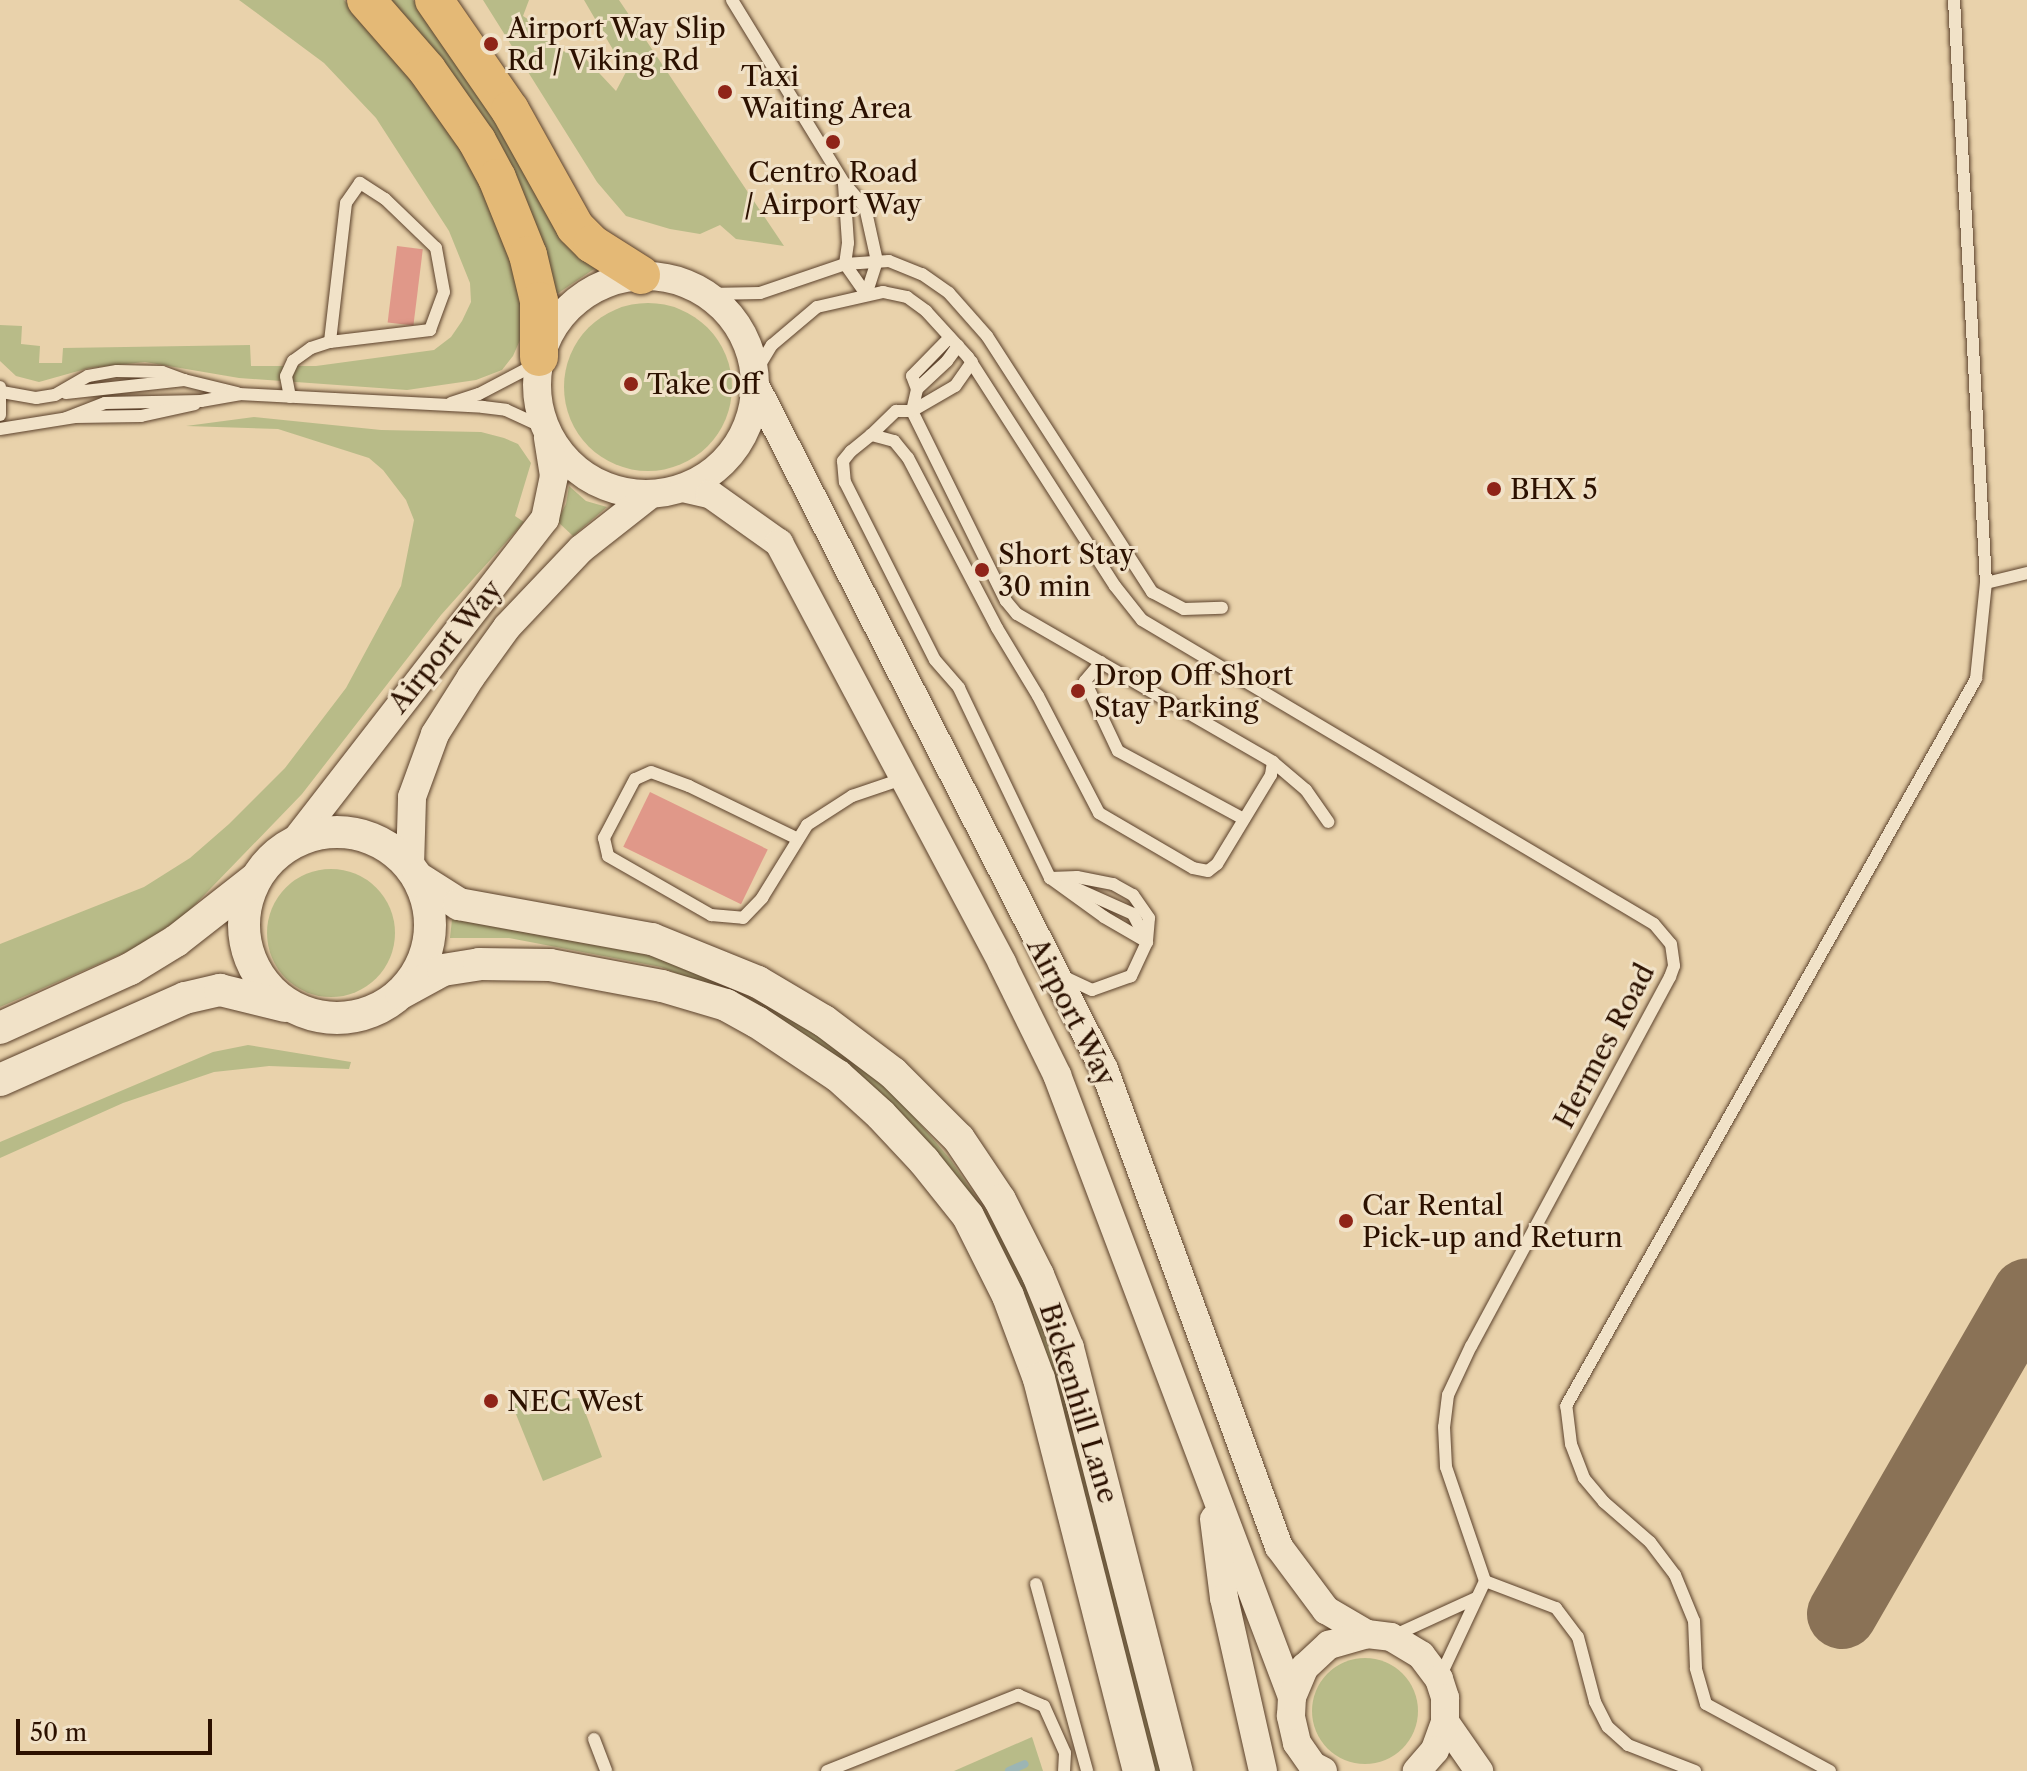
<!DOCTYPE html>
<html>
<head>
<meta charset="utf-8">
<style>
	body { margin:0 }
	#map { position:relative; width:2027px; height:1771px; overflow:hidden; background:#e9d2ab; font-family:"Libre Caslon Text",serif }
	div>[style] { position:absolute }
	.green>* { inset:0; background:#b8bb88 }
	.round { border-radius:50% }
	.stream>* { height:8px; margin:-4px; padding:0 4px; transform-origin:4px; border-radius:4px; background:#9cb5b4 }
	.taxiway>* { height:70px; margin:-35px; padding:0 35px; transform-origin:35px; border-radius:35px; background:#8a7256 }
	.building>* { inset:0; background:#e09889; transform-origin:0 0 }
	.roads { filter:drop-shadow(0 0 2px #5b412b) drop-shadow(0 0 2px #5b412b) }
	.service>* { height:12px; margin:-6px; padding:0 6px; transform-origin:6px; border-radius:6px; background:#f1e2c8 }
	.tertiary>* { height:28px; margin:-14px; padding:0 14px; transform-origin:14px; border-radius:14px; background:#f1e2c8 }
	.tertiary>.ring { margin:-14px; padding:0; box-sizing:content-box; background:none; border:28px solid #f1e2c8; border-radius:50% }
	.secondary>* { height:32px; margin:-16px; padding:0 16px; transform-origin:16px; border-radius:16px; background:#f1e2c8 }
	.secondary>.ring { margin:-16px; padding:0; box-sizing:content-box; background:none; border:32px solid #f1e2c8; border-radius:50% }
	.trunk>* { height:38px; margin:-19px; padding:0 19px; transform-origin:19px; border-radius:19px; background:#e4b976 }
	.dots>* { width:22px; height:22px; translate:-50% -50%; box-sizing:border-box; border:4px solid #f1e2c8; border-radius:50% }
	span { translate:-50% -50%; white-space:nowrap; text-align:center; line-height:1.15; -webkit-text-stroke:6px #f1e2c8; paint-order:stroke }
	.poi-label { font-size:28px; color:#2c1100 }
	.left { translate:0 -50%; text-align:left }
	.street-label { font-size:28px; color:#2c1100 }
	.scale { position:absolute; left:16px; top:1719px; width:196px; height:36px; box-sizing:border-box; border:4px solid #2c1100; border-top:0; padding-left:10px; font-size:24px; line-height:28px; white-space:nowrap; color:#2c1100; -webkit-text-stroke:6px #f1e2c8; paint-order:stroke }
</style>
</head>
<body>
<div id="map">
	<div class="green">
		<div style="clip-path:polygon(239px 0,344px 0,395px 53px,460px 141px,515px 265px,524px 331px,513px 356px,502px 370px,476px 380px,407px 390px,239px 378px,145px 362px,89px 368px,39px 382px,16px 376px,0 361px,0 325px,22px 326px,21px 344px,40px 346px,39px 363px,62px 363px,63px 348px,250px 345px,251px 366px,316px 366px,434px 350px,451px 337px,462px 321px,471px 302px,470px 283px,449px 231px,376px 118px,324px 63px)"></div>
		<div style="clip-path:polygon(379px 0,413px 0,470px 76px,597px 267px,551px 298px)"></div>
		<div style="clip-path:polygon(483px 0,529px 0,523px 16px,540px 27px,559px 50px,584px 57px,616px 91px,626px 72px,584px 0,619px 0,784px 246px,736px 239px,720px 225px,700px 234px,670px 229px,626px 216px,597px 182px)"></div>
		<div class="round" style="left:564px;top:303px;width:168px;height:168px"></div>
		<div style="clip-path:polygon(254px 417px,381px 430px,481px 432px,504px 438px,518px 444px,531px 463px,515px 516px,524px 522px,441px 615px,302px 794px,184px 916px,133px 949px,0 1007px,0 944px,144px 887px,190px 858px,229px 824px,285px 768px,346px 688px,401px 586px,414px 520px,406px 500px,383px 470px,369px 458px,278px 429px,186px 426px)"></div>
		<div style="clip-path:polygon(569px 486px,586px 501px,607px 507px,573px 536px,557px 521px,566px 504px)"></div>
		<div class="round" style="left:267px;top:869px;width:128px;height:128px"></div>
		<div style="clip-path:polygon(452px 919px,659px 957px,783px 1012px,858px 1064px,903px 1104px,950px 1159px,991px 1219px,1028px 1289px,1058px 1371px,1161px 1771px,1152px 1771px,983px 1222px,740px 999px,661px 967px,509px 938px,450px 938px)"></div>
		<div style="clip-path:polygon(248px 1045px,351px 1062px,349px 1069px,269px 1066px,214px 1072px,123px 1103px,0 1158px,0 1142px,213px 1052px)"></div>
		<div style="clip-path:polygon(580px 1398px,602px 1457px,543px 1481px,511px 1402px)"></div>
		<div class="round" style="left:1312px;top:1658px;width:106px;height:106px"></div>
		<div style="clip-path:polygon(1032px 1737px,1043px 1771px,954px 1771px)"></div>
	</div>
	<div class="stream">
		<div style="left:1009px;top:1771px;width:17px;rotate:-24deg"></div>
	</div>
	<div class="taxiway">
		<div style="left:1842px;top:1614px;width:370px;rotate:-60deg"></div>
	</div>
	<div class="building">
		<div style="left:397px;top:246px;width:26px;height:77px;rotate:7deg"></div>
		<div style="left:650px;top:792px;width:131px;height:61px;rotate:26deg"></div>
	</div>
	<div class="roads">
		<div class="service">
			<div style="left:732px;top:0;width:215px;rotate:58.5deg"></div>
			<div style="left:844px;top:183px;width:32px;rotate:49deg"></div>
			<div style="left:865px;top:207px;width:55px;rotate:77.5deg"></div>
			<div style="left:877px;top:261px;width:35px;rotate:108deg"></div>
			<div style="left:1954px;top:0;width:584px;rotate:86.86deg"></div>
			<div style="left:844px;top:184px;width:59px;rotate:86.1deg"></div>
			<div style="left:848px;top:243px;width:21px;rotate:98deg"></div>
			<div style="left:845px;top:264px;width:37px;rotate:55deg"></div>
			<div style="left:708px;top:294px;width:52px;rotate:-1.1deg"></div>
			<div style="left:760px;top:293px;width:90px;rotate:-18.8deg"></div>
			<div style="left:845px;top:264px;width:44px;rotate:-3.9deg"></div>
			<div style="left:889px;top:261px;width:35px;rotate:22deg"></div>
			<div style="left:922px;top:274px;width:33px;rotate:35deg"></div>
			<div style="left:949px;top:293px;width:57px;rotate:48.5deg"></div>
			<div style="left:987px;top:336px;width:305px;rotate:57.2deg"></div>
			<div style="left:1152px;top:592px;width:36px;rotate:28deg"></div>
			<div style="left:1184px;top:609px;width:38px;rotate:-2deg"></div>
			<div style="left:972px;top:362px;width:29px;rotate:125deg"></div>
			<div style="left:955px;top:386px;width:50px;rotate:149.8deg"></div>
			<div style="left:912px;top:411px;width:212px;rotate:63.7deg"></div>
			<div style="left:1006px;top:601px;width:17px;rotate:50deg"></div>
			<div style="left:1017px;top:614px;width:296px;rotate:30deg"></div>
			<div style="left:1273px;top:762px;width:13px;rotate:99deg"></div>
			<div style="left:1271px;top:775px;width:104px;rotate:121.2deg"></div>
			<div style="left:1217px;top:864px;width:11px;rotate:142deg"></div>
			<div style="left:1208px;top:871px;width:15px;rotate:-169deg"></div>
			<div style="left:1193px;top:868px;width:109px;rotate:-149.7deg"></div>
			<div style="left:1099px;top:813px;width:132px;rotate:-117.5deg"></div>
			<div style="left:1038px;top:696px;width:79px;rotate:-121.1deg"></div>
			<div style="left:997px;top:628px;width:192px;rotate:-117.6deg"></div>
			<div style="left:908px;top:458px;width:22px;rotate:-129deg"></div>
			<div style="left:894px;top:441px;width:24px;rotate:-165deg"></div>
			<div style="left:871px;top:435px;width:26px;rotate:141deg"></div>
			<div style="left:851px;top:451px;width:13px;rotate:129deg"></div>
			<div style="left:843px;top:461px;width:21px;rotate:85deg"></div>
			<div style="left:845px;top:482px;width:199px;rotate:63.2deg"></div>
			<div style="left:935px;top:660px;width:37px;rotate:49deg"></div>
			<div style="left:959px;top:688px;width:211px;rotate:64.4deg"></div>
			<div style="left:1050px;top:878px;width:67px;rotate:35.8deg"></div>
			<div style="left:1104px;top:917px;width:50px;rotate:30.2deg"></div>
			<div style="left:1147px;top:942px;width:38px;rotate:115deg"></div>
			<div style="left:1131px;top:976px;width:41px;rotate:160.3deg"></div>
			<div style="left:1092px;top:990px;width:33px;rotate:-155deg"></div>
			<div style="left:755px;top:373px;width:33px;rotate:-59deg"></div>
			<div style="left:772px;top:345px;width:59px;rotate:-40.2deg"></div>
			<div style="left:817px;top:307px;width:68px;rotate:-12.8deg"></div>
			<div style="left:883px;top:292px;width:25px;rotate:12deg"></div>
			<div style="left:907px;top:297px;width:24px;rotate:36deg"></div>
			<div style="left:926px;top:311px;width:62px;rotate:47.6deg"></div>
			<div style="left:968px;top:357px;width:272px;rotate:57.3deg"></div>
			<div style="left:1115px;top:586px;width:43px;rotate:51.5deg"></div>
			<div style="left:1142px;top:620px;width:595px;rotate:30.7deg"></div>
			<div style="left:1654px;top:924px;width:26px;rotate:50deg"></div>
			<div style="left:1671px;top:944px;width:22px;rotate:82deg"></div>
			<div style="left:1674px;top:966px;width:12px;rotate:110deg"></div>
			<div style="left:1670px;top:977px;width:419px;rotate:118.3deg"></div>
			<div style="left:1471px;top:1346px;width:54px;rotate:115.1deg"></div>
			<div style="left:1448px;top:1395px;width:32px;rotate:97deg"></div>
			<div style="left:1444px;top:1427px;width:40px;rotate:87.1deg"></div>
			<div style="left:1446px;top:1467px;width:120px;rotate:71.1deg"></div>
			<div style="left:1485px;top:1581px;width:108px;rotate:115.1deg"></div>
			<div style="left:0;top:387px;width:28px;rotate:90deg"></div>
			<div style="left:917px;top:389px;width:14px;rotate:-111deg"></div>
			<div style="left:912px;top:376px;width:54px;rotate:-45.7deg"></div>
			<div style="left:2px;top:392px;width:35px;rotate:10deg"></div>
			<div style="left:36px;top:398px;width:19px;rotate:-9deg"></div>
			<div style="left:55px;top:395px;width:38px;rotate:-30deg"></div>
			<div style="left:88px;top:376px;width:29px;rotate:-10deg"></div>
			<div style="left:117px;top:371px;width:45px;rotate:1.3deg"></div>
			<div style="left:162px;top:372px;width:23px;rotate:20deg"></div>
			<div style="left:66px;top:393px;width:119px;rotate:-6.3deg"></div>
			<div style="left:184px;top:380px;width:55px;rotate:13.8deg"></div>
			<div style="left:290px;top:397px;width:21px;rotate:-101deg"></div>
			<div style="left:286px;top:376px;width:17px;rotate:-65deg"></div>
			<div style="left:293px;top:361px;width:22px;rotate:-36deg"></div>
			<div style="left:311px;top:348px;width:20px;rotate:-18deg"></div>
			<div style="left:330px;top:342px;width:101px;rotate:-6.8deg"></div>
			<div style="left:430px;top:330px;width:40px;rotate:-69.8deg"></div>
			<div style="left:444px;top:292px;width:45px;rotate:-100.3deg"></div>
			<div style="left:436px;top:248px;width:71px;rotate:-136.1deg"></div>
			<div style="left:385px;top:199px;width:30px;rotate:-147deg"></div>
			<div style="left:360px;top:183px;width:24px;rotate:125deg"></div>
			<div style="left:346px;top:203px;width:140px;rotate:96.6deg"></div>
			<div style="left:451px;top:403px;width:29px;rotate:-18deg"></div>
			<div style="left:479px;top:394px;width:67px;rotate:-27.7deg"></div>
			<div style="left:66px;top:418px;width:42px;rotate:-21deg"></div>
			<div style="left:105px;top:403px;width:96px;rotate:-1.2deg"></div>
			<div style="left:201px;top:401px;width:39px;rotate:-10deg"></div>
			<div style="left:239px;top:394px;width:244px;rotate:3deg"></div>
			<div style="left:483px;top:407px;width:23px;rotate:7deg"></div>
			<div style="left:506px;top:410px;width:43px;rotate:24.8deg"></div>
			<div style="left:0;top:429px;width:76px;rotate:-9.1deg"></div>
			<div style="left:75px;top:417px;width:66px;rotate:-0.9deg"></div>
			<div style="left:141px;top:416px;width:55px;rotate:-12.5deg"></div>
			<div style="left:871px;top:435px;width:35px;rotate:-44deg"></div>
			<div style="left:896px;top:411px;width:16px"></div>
			<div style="left:912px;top:411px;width:23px;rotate:-77deg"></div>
			<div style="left:917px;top:389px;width:41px;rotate:-43deg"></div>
			<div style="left:947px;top:361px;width:19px;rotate:-54deg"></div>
			<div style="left:1101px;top:662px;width:25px;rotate:130deg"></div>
			<div style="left:1085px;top:681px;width:77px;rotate:64.8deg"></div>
			<div style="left:1118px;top:751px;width:143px;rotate:28.4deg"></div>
			<div style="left:1273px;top:762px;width:43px;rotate:40.3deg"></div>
			<div style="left:1306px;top:790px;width:39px;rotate:55deg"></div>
			<div style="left:798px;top:839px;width:121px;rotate:-154.1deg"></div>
			<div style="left:689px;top:786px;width:40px;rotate:-159.8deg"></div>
			<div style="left:651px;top:772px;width:17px;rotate:156deg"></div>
			<div style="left:635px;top:779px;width:67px;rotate:117.7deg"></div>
			<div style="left:604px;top:838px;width:18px;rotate:77deg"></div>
			<div style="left:608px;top:856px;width:119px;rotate:29.8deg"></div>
			<div style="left:711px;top:915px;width:32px;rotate:5deg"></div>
			<div style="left:743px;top:918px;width:28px;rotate:-46deg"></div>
			<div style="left:762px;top:898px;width:86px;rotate:-58.3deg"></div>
			<div style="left:807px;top:825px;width:54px;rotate:-32.8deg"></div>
			<div style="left:852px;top:796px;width:56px;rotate:-18.8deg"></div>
			<div style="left:1050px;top:878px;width:27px;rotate:-2deg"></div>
			<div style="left:1077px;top:877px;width:37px;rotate:11deg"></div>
			<div style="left:1113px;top:884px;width:23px;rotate:29deg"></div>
			<div style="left:1133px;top:895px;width:28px;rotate:55deg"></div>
			<div style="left:1149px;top:918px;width:24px;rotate:95deg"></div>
			<div style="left:1066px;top:884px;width:73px;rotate:24.1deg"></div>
			<div style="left:1133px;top:914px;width:31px;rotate:63deg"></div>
			<div style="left:1485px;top:1581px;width:76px;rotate:20.8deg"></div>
			<div style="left:1556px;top:1608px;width:36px;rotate:53deg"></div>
			<div style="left:1578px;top:1637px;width:67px;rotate:75.3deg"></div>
			<div style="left:1595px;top:1702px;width:28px;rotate:63deg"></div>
			<div style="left:1608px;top:1727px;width:27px;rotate:42deg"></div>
			<div style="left:1628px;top:1745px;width:72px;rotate:21.2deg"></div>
			<div style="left:1036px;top:1584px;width:194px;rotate:74.7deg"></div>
			<div style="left:1393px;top:1636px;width:91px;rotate:-24.6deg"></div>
			<div style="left:594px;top:1739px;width:34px;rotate:69deg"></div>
			<div style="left:827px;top:1771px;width:206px;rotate:-21.7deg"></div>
			<div style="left:1018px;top:1695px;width:28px;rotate:23deg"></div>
			<div style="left:1044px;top:1706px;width:51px;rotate:65.9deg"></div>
			<div style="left:1065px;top:1753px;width:18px;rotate:93deg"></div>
			<div style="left:1830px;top:1771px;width:141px;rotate:-151.6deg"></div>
			<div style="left:1706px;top:1704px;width:37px;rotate:-106deg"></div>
			<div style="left:1696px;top:1668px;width:47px;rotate:-92.4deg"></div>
			<div style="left:1694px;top:1621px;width:50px;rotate:-112.4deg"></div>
			<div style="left:1675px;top:1575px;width:41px;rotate:-127.1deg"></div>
			<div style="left:1650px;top:1542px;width:61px;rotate:-139deg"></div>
			<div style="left:1604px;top:1502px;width:31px;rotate:-130deg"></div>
			<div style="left:1584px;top:1478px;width:36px;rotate:-111deg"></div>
			<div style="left:1571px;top:1444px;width:38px;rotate:-97deg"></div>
			<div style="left:1566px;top:1406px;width:835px;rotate:-60.58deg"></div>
			<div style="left:1976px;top:679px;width:97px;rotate:-84.1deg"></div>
			<div style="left:1986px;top:583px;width:42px;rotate:-13.7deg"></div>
		</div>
		<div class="tertiary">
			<div class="ring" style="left:537px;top:276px;width:190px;height:190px"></div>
			<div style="left:756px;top:387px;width:766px;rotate:62.97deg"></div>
			<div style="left:1104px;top:1069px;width:509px;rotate:69.89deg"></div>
			<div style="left:1279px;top:1547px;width:79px;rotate:53.3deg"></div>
			<div style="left:1326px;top:1610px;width:48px;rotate:30.3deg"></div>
			<div style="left:683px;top:488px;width:28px;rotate:13deg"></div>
			<div style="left:710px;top:494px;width:85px;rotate:35.4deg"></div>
			<div style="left:779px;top:543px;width:476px;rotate:62deg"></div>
			<div style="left:1002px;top:963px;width:125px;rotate:63.8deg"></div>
			<div style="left:1057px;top:1075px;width:665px;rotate:69.3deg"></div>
			<div style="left:295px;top:841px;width:408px;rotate:-52.2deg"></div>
			<div style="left:545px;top:519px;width:44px;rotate:-78.2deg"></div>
			<div style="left:554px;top:476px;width:39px;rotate:-99deg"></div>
			<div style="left:410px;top:866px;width:69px;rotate:-88.3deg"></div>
			<div style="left:412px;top:797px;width:67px;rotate:-69.9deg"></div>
			<div style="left:435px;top:734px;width:67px;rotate:-57.7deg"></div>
			<div style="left:471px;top:677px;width:62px;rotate:-54.2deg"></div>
			<div style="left:507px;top:627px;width:108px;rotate:-46.5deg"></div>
			<div style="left:581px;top:549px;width:89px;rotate:-38.2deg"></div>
			<div style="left:1214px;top:1519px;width:80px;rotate:82.8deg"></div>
			<div style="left:1224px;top:1598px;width:177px;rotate:77.3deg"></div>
			<div style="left:1445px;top:1722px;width:60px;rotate:55.2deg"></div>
			<div style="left:1323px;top:1771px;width:11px;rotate:-153deg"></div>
			<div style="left:1313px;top:1766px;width:28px;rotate:-125deg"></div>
			<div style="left:1297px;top:1743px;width:28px;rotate:-103deg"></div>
			<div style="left:1291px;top:1716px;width:19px;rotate:-87deg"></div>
			<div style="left:1292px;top:1697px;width:33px;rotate:-67deg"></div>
			<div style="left:1305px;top:1667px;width:33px;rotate:-43deg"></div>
			<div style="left:1329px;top:1645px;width:40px;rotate:-16deg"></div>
			<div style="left:1367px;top:1634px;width:24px;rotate:7deg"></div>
			<div style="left:1391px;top:1637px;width:35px;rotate:31deg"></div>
			<div style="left:1421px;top:1655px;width:30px;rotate:53deg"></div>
			<div style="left:1439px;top:1679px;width:20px;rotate:72deg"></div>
			<div style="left:1445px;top:1698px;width:24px;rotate:90deg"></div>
			<div style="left:1445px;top:1722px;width:30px;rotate:110deg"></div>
			<div style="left:1435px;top:1750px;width:28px;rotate:131deg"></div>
		</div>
		<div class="secondary">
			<div class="ring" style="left:244px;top:832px;width:154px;height:154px"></div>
			<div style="left:418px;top:878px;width:49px;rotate:32.4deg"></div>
			<div style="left:459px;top:904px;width:196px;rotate:10.3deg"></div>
			<div style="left:652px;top:939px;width:114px;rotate:22.1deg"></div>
			<div style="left:758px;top:982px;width:77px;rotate:30.6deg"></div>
			<div style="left:824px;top:1021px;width:86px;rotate:37deg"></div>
			<div style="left:893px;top:1073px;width:93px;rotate:45deg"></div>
			<div style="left:959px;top:1139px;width:73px;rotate:56.1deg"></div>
			<div style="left:1000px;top:1200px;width:84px;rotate:63.1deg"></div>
			<div style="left:1038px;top:1275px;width:79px;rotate:67.7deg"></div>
			<div style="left:1068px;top:1348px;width:437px;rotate:75.6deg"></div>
			<div style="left:401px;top:993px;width:48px;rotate:-28.7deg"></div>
			<div style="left:443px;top:970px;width:36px;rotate:-9deg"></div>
			<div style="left:479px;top:964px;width:71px;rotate:0.8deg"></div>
			<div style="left:550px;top:965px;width:114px;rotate:10.6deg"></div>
			<div style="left:662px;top:986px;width:67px;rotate:16.5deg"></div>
			<div style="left:726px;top:1005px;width:35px;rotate:29deg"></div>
			<div style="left:757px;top:1022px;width:97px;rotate:33.7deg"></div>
			<div style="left:838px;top:1076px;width:58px;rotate:42.2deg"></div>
			<div style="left:881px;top:1115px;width:63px;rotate:46.9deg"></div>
			<div style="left:924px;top:1161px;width:70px;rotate:51.3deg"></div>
			<div style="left:968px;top:1216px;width:89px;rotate:63.4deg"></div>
			<div style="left:1008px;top:1296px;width:89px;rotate:69.5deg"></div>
			<div style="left:1039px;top:1379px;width:405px;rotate:75.7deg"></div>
			<div style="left:0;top:1028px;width:143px;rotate:-24.4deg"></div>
			<div style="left:130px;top:969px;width:54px;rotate:-31.3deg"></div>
			<div style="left:176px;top:941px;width:100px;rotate:-38.1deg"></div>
			<div style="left:0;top:1080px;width:202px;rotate:-23.9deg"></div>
			<div style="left:185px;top:998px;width:36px;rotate:-13deg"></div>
			<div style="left:220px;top:990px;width:67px;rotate:13.8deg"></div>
		</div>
		<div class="trunk">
			<div style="left:366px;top:0;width:93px;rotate:48.9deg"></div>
			<div style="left:427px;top:70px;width:87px;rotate:54.8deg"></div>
			<div style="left:477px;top:141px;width:42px;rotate:61.6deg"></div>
			<div style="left:497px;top:178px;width:83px;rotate:68.1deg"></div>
			<div style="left:528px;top:255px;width:47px;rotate:76.6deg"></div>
			<div style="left:539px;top:301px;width:56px;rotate:90deg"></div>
			<div style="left:434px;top:0;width:134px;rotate:55.4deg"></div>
			<div style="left:510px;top:110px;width:134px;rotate:60.9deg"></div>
			<div style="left:575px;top:227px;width:24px;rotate:45deg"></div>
			<div style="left:592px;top:244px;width:58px;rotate:32.3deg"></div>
		</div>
	</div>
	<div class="dots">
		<div style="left:491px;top:44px;background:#8f2418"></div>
		<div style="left:725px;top:92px;background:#8f2418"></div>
		<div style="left:833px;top:142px;background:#8f2418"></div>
		<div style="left:631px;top:384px;background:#8f2418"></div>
		<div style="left:1494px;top:489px;background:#8f2418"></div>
		<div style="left:982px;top:570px;background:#8f2418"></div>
		<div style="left:1078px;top:691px;background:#8f2418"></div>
		<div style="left:1346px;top:1221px;background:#8f2418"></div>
		<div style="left:491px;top:1401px;background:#8f2418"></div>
	</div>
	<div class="poi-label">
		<span class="left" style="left:507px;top:44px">Airport Way Slip<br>Rd / Viking Rd</span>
		<span class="left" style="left:741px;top:92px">Taxi<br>Waiting Area</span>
		<span style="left:833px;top:188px">Centro Road<br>/ Airport Way</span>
		<span class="left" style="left:647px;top:384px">Take Off</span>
		<span class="left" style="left:1510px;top:489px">BHX 5</span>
		<span class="left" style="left:998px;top:570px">Short Stay<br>30 min</span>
		<span class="left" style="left:1094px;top:691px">Drop Off Short<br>Stay Parking</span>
		<span class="left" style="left:1362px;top:1221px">Car Rental<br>Pick-up and Return</span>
		<span class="left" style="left:507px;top:1401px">NEC West</span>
	</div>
	<div class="street-label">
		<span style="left:445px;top:646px;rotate:-51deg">Airport Way</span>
		<span style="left:1072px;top:1012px;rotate:63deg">Airport Way</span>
		<span style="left:1604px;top:1046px;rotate:-62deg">Hermes Road</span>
		<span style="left:1079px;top:1403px;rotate:73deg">Bickenhill Lane</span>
	</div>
	<div class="scale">50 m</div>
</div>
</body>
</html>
